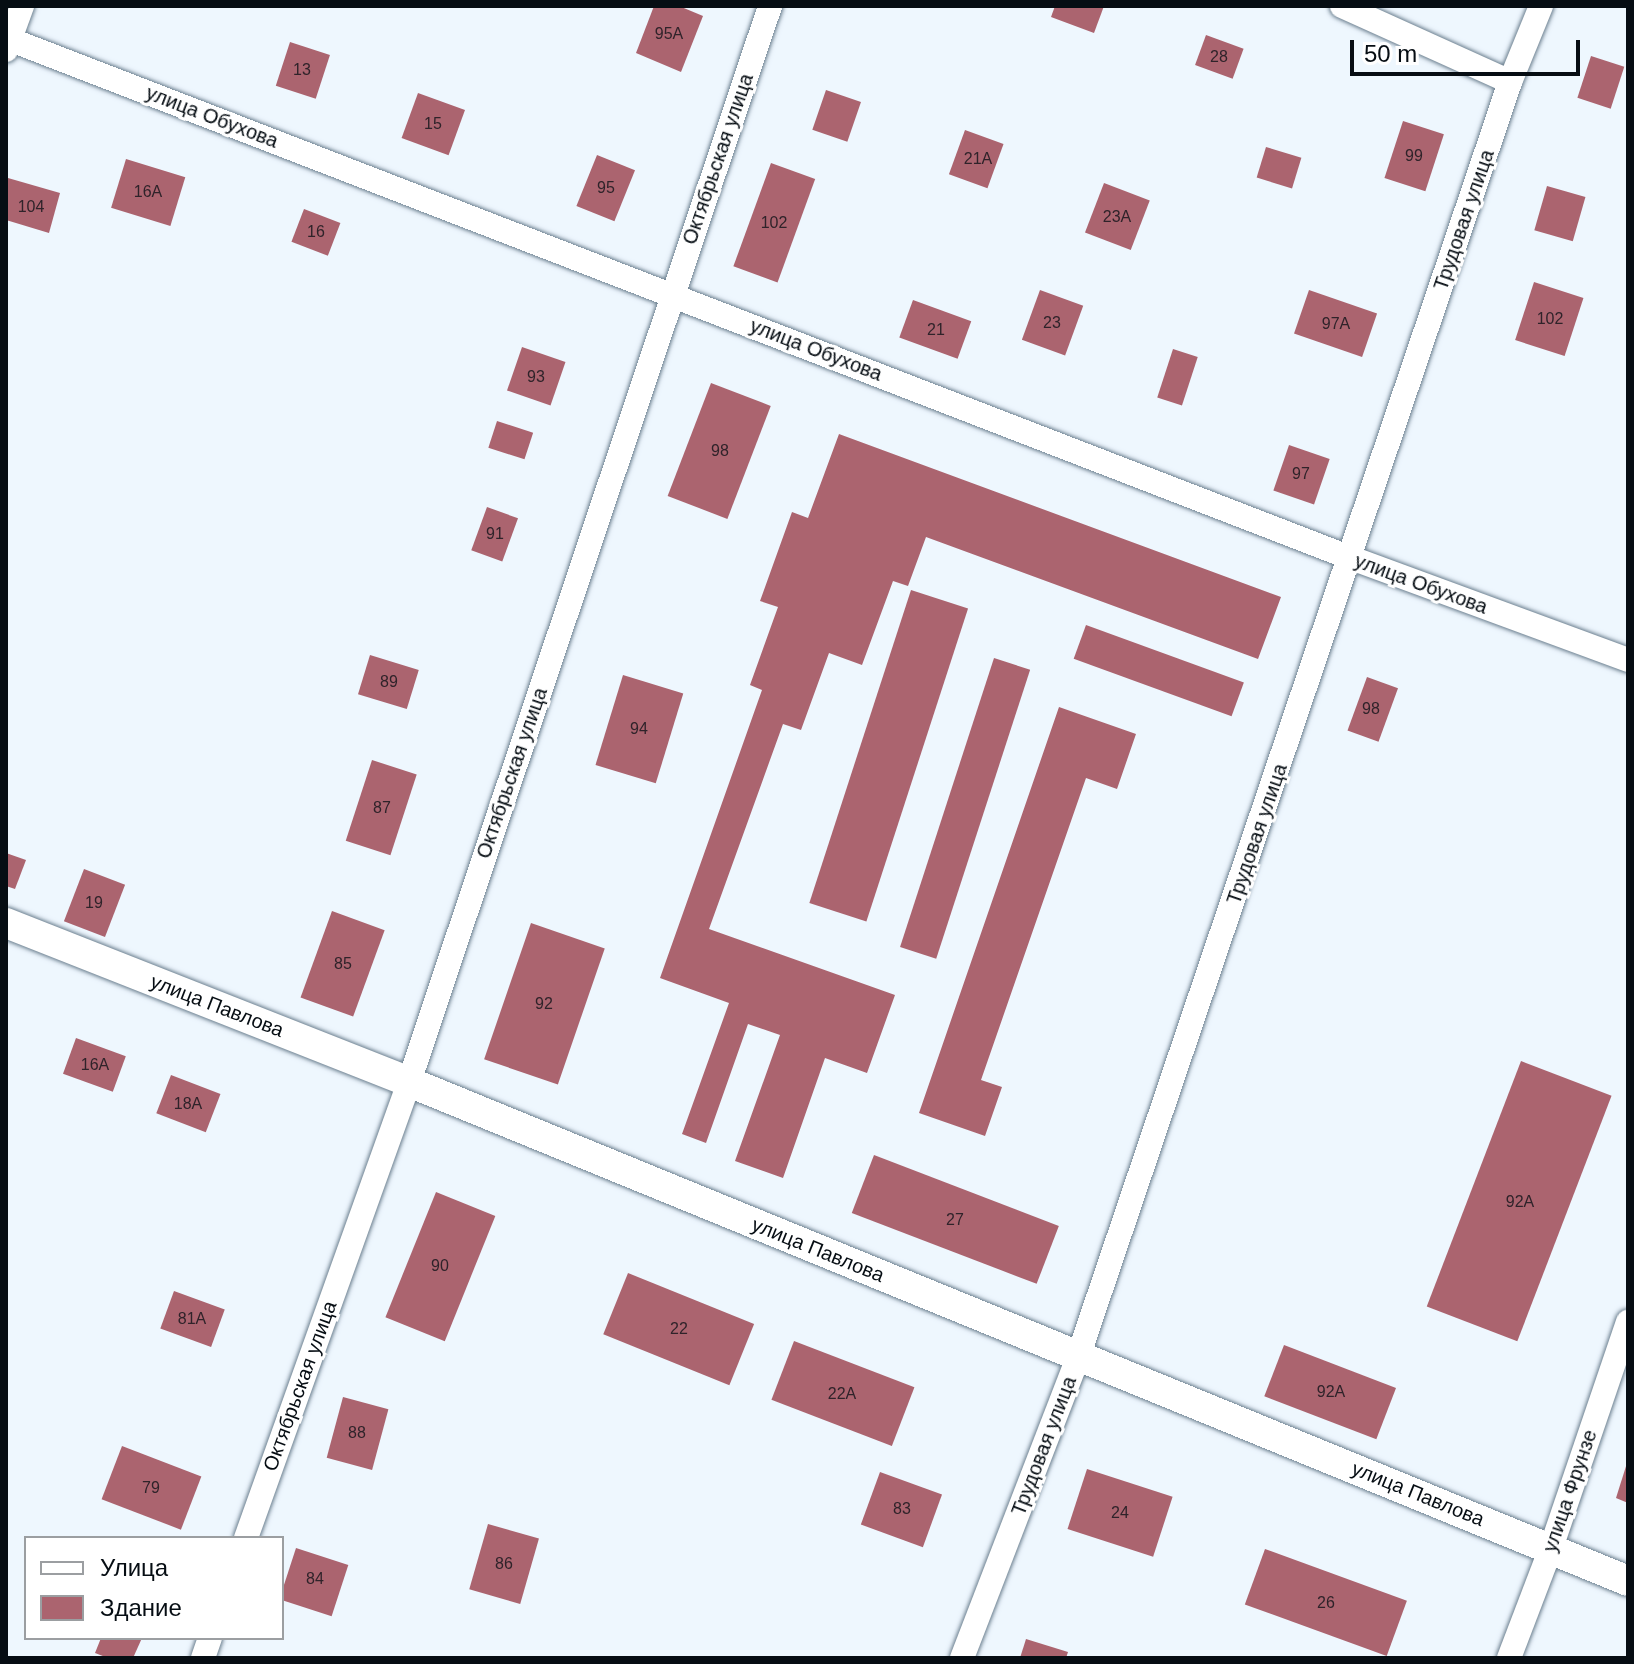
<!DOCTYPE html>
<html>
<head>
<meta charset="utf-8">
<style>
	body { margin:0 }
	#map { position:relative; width:1634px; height:1664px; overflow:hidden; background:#eef7fe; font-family:Helvetica,sans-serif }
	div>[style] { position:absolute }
	.building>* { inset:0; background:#ab646f; transform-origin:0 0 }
	.roads { filter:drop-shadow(0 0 2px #6b7f8f) drop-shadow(0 0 2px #6b7f8f) }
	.minor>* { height:24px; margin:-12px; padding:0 12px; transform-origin:12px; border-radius:12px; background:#fff }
	.tertiary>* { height:30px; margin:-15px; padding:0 15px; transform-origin:15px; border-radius:15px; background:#fff }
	span { translate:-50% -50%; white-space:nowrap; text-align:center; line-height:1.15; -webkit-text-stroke:6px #fff; paint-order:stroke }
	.number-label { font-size:16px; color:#2f232a }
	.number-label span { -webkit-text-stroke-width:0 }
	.street-label { font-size:20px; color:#060d13 }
	.frame { position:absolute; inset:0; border:8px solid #060d13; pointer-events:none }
	.legend { position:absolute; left:24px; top:1536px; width:260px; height:104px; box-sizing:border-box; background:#fff; border:2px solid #9b9ea1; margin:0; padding:10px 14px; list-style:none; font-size:24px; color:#060d13 }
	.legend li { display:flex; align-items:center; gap:16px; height:40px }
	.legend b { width:40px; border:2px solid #9b9ea1 }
	.scale { position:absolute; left:1350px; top:40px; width:230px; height:36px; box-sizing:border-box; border:4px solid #060d13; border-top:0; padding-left:10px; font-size:24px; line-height:28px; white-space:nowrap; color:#060d13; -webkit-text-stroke:6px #fff; paint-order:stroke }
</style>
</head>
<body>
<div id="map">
	<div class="building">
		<div style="clip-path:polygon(654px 6px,679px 6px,703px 16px,681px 72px,636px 53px)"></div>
		<div style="clip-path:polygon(1055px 6px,1104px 6px,1094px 33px,1051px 17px)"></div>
		<div style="left:1206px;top:35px;width:40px;height:32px;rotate:20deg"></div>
		<div style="left:290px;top:42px;width:42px;height:46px;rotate:18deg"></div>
		<div style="left:1591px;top:56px;width:35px;height:44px;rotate:18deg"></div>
		<div style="left:826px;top:90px;width:37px;height:42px;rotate:19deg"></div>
		<div style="left:418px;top:93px;width:50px;height:48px;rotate:20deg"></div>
		<div style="left:1403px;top:121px;width:43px;height:60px;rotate:18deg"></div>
		<div style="left:965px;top:130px;width:41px;height:47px;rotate:20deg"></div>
		<div style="left:1266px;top:147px;width:37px;height:32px;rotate:17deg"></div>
		<div style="left:597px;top:155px;width:41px;height:55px;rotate:22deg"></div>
		<div style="left:126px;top:159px;width:62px;height:51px;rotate:17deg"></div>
		<div style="left:771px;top:163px;width:47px;height:110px;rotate:20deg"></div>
		<div style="clip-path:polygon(8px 178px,60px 193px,49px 233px,6px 220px)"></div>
		<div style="left:1104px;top:183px;width:49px;height:53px;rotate:21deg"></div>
		<div style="left:1547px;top:186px;width:40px;height:46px;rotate:16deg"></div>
		<div style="left:304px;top:209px;width:39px;height:35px;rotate:21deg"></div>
		<div style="left:1534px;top:282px;width:52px;height:61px;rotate:18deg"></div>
		<div style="left:1040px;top:290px;width:46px;height:53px;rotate:20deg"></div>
		<div style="left:1309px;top:290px;width:72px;height:46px;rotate:19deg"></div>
		<div style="left:913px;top:300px;width:62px;height:40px;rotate:20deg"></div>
		<div style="left:522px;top:347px;width:46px;height:46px;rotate:19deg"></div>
		<div style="left:1173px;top:349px;width:26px;height:51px;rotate:18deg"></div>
		<div style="left:711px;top:383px;width:64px;height:121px;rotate:21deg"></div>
		<div style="left:497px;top:421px;width:38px;height:28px;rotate:18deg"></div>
		<div style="clip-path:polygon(839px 434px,1281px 597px,1258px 659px,926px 537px,908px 586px,893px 581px,862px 665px,829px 653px,801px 730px,783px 724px,709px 929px,895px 995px,867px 1073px,825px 1058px,783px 1178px,735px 1161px,780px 1035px,748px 1024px,706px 1143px,682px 1134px,729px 1003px,660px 978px,762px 690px,750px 685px,778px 607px,760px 601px,792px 512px,808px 518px)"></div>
		<div style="left:1289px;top:445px;width:43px;height:48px;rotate:19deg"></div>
		<div style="left:487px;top:507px;width:33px;height:46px;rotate:20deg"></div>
		<div style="left:911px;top:590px;width:60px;height:329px;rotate:18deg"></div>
		<div style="left:1086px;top:625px;width:168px;height:36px;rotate:20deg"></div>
		<div style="left:370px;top:655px;width:51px;height:41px;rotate:17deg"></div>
		<div style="left:994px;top:658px;width:38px;height:304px;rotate:18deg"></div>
		<div style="left:623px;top:675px;width:63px;height:94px;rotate:17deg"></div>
		<div style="left:1367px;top:677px;width:33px;height:57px;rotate:20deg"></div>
		<div style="clip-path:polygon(1059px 707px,1136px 734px,1117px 789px,1086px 778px,981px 1080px,1002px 1087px,985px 1136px,919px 1113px)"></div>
		<div style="left:372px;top:760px;width:47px;height:85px;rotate:18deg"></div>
		<div style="clip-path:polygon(6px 853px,26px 860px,15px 889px,6px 886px)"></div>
		<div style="left:84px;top:869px;width:44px;height:56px;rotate:21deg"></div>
		<div style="left:332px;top:911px;width:56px;height:92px;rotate:20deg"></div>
		<div style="left:531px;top:923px;width:78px;height:144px;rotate:19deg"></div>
		<div style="left:76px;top:1038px;width:53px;height:38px;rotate:20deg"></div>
		<div style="left:1521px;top:1061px;width:97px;height:263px;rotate:21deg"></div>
		<div style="left:171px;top:1075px;width:53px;height:41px;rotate:21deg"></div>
		<div style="left:874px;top:1155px;width:198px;height:62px;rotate:21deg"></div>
		<div style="left:436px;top:1192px;width:64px;height:135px;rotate:22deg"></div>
		<div style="left:628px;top:1273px;width:136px;height:66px;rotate:22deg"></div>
		<div style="left:174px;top:1291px;width:54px;height:40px;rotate:20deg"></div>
		<div style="left:794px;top:1341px;width:129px;height:63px;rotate:21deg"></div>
		<div style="left:1284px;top:1345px;width:120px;height:55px;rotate:21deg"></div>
		<div style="left:343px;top:1397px;width:47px;height:63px;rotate:15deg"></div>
		<div style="left:122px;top:1446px;width:85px;height:57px;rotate:21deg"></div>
		<div style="clip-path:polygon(1627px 1463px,1628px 1463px,1628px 1503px,1616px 1498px)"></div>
		<div style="left:1087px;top:1469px;width:90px;height:63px;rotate:18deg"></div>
		<div style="left:880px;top:1472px;width:66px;height:56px;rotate:20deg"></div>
		<div style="left:488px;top:1524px;width:53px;height:68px;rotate:16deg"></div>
		<div style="left:296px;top:1548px;width:55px;height:54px;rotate:18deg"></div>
		<div style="left:1265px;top:1549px;width:151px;height:59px;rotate:20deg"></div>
		<div style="clip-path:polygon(101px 1638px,142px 1638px,133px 1658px,108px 1658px,95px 1653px)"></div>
		<div style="clip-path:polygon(1026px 1639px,1068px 1652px,1066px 1658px,1020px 1658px)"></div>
	</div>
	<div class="roads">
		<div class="minor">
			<div style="left:1342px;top:6px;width:184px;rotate:24.3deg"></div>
			<div style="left:6px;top:38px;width:1442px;rotate:21.14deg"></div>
			<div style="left:1351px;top:558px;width:295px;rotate:20.2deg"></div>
			<div style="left:6px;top:50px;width:47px;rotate:-70deg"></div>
			<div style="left:246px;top:1538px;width:484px;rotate:-70.3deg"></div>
			<div style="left:409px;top:1082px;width:1135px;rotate:-71.45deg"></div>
			<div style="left:203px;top:1658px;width:21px;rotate:-71deg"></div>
			<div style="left:962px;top:1658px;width:323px;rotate:-68.9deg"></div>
			<div style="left:1078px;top:1357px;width:1346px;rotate:-71.28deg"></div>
			<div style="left:1510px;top:82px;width:82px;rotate:-67.8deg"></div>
			<div style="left:1509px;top:1658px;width:118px;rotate:-69.1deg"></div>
			<div style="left:1551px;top:1548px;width:239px;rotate:-71.2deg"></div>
		</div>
		<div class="tertiary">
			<div style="left:6px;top:923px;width:433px;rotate:21.5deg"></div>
			<div style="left:409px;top:1082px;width:1317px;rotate:22.26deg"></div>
		</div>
	</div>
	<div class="number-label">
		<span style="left:669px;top:34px">95А</span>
		<span style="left:1219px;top:57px">28</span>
		<span style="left:302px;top:70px">13</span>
		<span style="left:433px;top:124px">15</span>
		<span style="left:1414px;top:156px">99</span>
		<span style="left:978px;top:159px">21А</span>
		<span style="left:606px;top:188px">95</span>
		<span style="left:148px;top:192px">16А</span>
		<span style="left:31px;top:207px">104</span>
		<span style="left:1117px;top:217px">23А</span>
		<span style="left:774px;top:223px">102</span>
		<span style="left:316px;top:232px">16</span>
		<span style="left:1550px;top:319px">102</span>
		<span style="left:1052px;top:323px">23</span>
		<span style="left:1336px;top:324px">97А</span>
		<span style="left:936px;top:330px">21</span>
		<span style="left:536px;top:377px">93</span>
		<span style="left:720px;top:451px">98</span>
		<span style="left:1301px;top:474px">97</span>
		<span style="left:495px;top:534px">91</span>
		<span style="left:389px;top:682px">89</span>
		<span style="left:1371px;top:709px">98</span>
		<span style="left:639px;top:729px">94</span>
		<span style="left:382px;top:808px">87</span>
		<span style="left:94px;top:903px">19</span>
		<span style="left:343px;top:964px">85</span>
		<span style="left:544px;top:1004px">92</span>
		<span style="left:95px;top:1065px">16А</span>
		<span style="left:188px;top:1104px">18А</span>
		<span style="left:1520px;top:1202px">92А</span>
		<span style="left:955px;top:1220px">27</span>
		<span style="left:440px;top:1266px">90</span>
		<span style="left:192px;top:1319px">81А</span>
		<span style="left:679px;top:1329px">22</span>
		<span style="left:1331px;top:1392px">92А</span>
		<span style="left:842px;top:1394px">22А</span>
		<span style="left:357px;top:1433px">88</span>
		<span style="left:151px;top:1488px">79</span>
		<span style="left:902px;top:1509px">83</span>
		<span style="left:1120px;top:1513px">24</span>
		<span style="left:504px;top:1564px">86</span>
		<span style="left:315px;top:1579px">84</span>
		<span style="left:1326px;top:1603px">26</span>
	</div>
	<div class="street-label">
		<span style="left:212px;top:117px;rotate:21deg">улица Обухова</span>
		<span style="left:718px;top:159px;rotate:-71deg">Октябрьская улица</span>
		<span style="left:1464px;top:220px;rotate:-71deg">Трудовая улица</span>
		<span style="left:816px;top:350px;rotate:21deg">улица Обухова</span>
		<span style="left:1421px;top:584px;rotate:20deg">улица Обухова</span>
		<span style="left:512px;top:773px;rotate:-71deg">Октябрьская улица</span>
		<span style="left:1257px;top:834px;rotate:-71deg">Трудовая улица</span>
		<span style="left:217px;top:1006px;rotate:21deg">улица Павлова</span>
		<span style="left:818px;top:1250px;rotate:22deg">улица Павлова</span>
		<span style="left:300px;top:1386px;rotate:-70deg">Октябрьская улица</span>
		<span style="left:1044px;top:1446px;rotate:-69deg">Трудовая улица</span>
		<span style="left:1570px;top:1491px;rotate:-71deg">улица Фрунзе</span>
		<span style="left:1418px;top:1494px;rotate:22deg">улица Павлова</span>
	</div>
	<div class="frame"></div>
	<ul class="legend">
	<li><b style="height:10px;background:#fff"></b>Улица</li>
	<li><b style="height:22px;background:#ab646f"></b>Здание</li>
	</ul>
	<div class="scale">50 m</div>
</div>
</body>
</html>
